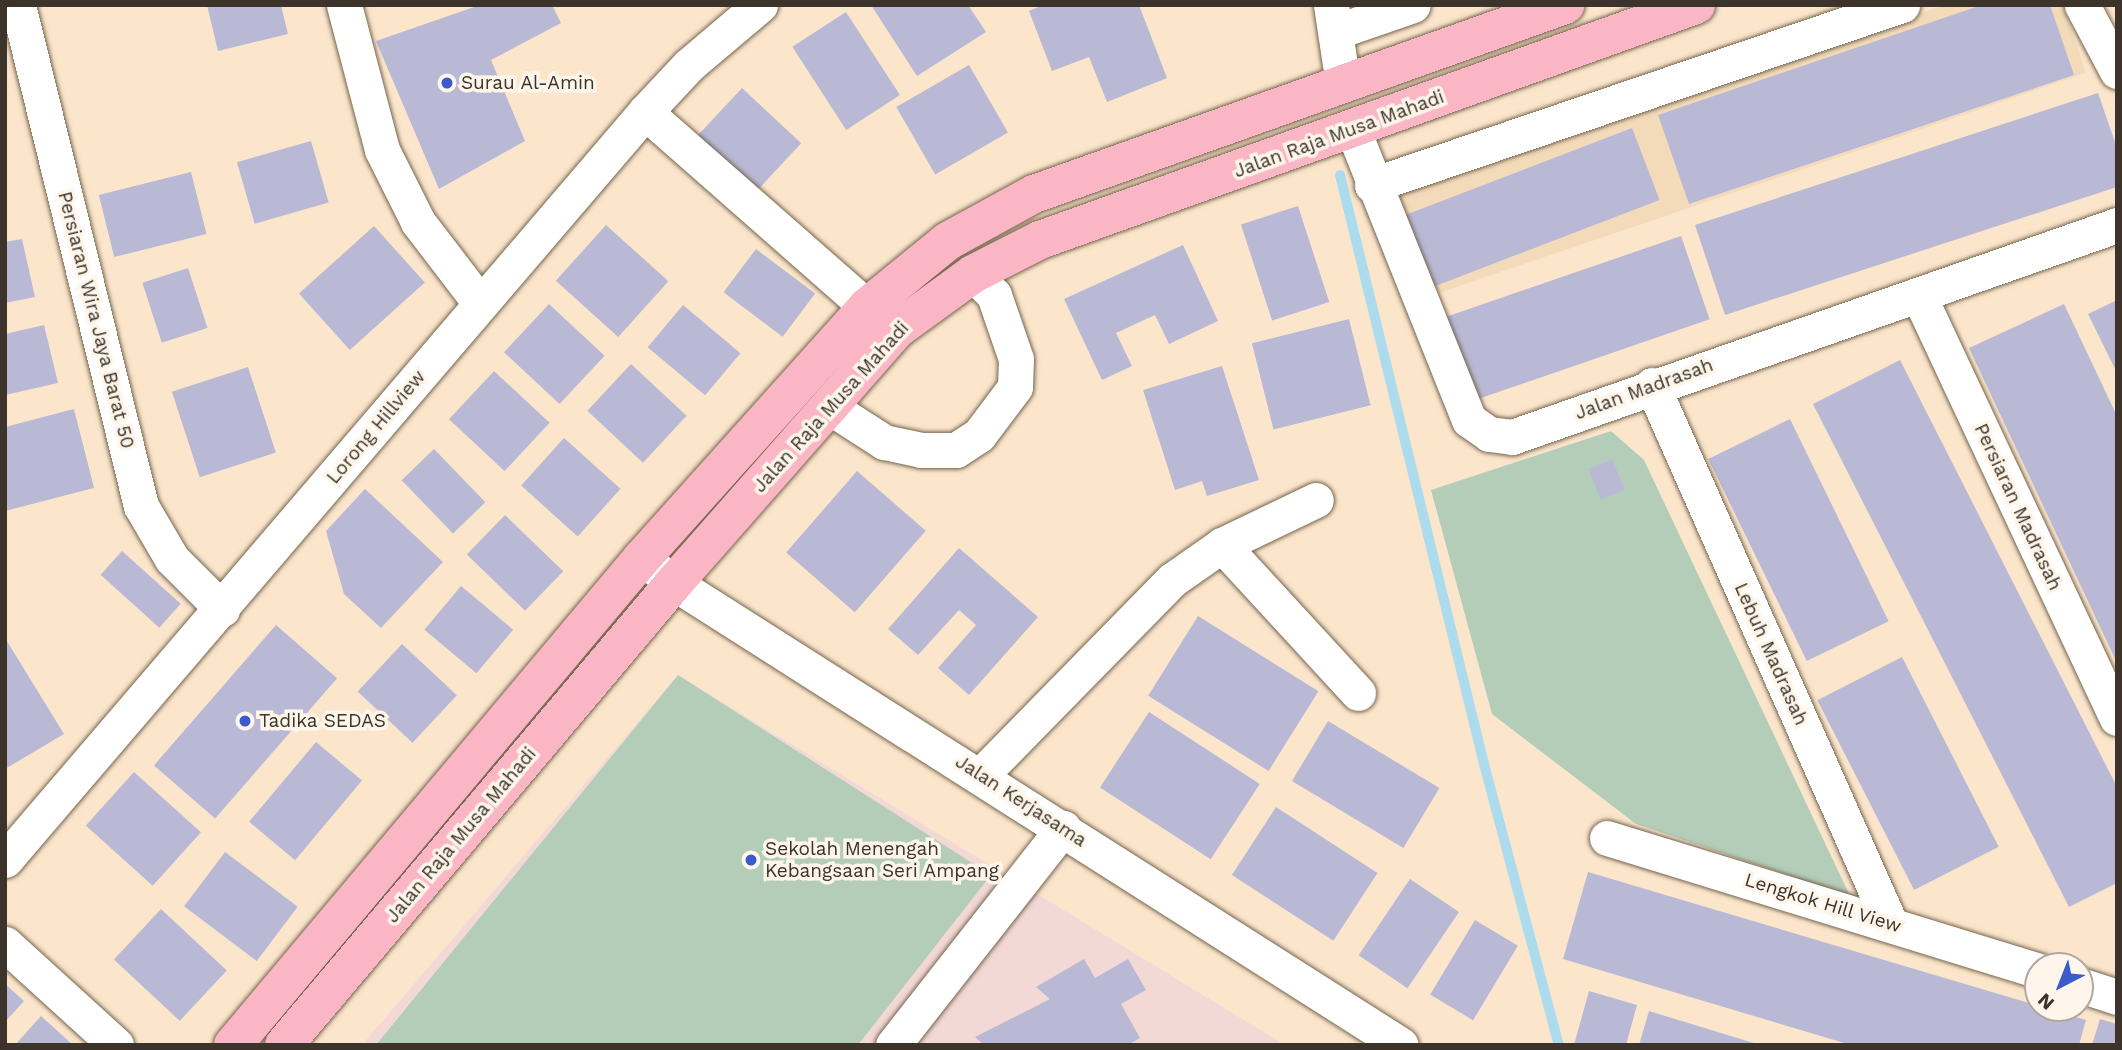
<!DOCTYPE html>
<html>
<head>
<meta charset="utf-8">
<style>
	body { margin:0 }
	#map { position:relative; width:2122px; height:1050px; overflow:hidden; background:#fbe6cc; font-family:"Work Sans",sans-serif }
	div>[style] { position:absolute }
	.built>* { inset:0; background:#f3dbba }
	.education>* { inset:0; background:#f3d9d5 }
	.green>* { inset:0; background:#b4cdb9 }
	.stream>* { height:10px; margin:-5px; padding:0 5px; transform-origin:5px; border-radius:5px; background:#abdbec }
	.building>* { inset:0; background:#b9b9d6; transform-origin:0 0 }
	.roads { filter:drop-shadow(0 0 2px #76644d) drop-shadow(0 0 2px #76644d) }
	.minor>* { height:35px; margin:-17.5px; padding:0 17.5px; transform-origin:17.5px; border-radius:17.5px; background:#fff }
	.major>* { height:38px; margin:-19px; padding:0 19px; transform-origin:19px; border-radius:19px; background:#fab6c5 }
	.dots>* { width:19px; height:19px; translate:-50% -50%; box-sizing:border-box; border:4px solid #fef6eb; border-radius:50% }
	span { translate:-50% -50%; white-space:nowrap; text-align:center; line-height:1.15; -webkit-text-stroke:7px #fef6eb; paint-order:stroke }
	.poi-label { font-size:19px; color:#3c342a }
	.left { translate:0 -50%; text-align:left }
	.street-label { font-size:19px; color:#3c342a }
	.frame { position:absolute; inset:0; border:7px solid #3c342a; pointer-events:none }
	.north { position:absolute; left:2024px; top:952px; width:70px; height:70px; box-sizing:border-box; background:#fef6eb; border:2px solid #b0a89e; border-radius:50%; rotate:222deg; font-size:19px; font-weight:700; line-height:28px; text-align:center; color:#3c342a }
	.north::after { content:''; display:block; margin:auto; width:24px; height:32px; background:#3b5bcc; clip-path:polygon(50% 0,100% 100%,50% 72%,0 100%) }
</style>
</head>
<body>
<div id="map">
	<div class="built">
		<div style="clip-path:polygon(1945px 5px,2063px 5px,2086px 73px,1421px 299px,1386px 196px)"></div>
	</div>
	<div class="education">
		<div style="clip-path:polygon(678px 675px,1285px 1045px,362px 1045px)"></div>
	</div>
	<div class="green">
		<div style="clip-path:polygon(1611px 431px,1644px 460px,1850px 896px,1636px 824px,1492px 714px,1431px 490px)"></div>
		<div style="clip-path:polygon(678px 675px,991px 875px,858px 1045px,376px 1045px)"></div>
	</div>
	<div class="stream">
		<div style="left:1340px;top:175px;width:606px;rotate:76.26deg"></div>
		<div style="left:1484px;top:764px;width:291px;rotate:75.1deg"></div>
	</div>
	<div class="building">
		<div style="clip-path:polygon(207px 5px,281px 5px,288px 34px,218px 51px)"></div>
		<div style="clip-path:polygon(480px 5px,552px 5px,561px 23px,491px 60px,525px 141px,439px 189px,376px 41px)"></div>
		<div style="clip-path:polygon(871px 5px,968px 5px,986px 32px,917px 76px)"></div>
		<div style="clip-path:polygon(1043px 5px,1139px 5px,1167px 78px,1107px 102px,1089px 57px,1052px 71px,1029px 11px)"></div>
		<div style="clip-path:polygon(1982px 5px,2050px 5px,2074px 75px,1689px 204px,1658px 115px)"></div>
		<div style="left:846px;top:12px;width:99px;height:64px;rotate:57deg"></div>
		<div style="left:969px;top:65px;width:78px;height:84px;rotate:60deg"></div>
		<div style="left:742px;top:88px;width:81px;height:79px;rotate:43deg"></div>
		<div style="clip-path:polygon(2098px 93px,2117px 148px,2117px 187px,1725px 315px,1695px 225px)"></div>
		<div style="left:1632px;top:128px;width:77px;height:252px;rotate:69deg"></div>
		<div style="left:311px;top:141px;width:64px;height:77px;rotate:74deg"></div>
		<div style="left:191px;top:172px;width:64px;height:95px;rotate:76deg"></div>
		<div style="left:1298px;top:206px;width:101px;height:60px;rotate:72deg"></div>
		<div style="left:606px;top:225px;width:84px;height:75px;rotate:42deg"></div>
		<div style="left:374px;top:226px;width:76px;height:101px;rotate:48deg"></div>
		<div style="left:1681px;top:236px;width:88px;height:252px;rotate:71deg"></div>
		<div style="clip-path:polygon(22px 239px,35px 297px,5px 303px,5px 242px)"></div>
		<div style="clip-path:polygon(1183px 245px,1218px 321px,1169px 344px,1155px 315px,1116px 333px,1132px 366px,1102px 380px,1064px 299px)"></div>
		<div style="left:756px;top:249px;width:74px;height:54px;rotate:37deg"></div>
		<div style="left:188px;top:268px;width:63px;height:48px;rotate:72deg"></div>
		<div style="clip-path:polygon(2117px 300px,2117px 373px,2088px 314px)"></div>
		<div style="left:549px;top:304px;width:76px;height:66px;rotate:43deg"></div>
		<div style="clip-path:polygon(2064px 304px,2117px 416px,2117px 663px,1969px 348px)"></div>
		<div style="left:683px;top:305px;width:75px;height:55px;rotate:40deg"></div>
		<div style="left:1349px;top:319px;width:89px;height:100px;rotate:76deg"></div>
		<div style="clip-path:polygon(44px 325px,58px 383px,5px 395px,5px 334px)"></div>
		<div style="clip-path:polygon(1900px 360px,2117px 787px,2117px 883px,2069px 907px,1813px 404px)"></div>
		<div style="left:631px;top:364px;width:76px;height:64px;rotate:43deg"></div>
		<div style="clip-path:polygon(1222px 366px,1259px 480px,1207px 496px,1202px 481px,1175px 490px,1143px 390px)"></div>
		<div style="left:248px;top:367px;width:90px;height:80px;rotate:72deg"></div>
		<div style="left:494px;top:371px;width:76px;height:66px;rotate:43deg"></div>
		<div style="clip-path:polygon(74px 409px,94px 488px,5px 511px,5px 427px)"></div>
		<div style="left:1790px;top:419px;width:225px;height:91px;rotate:64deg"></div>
		<div style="left:564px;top:438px;width:76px;height:64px;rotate:42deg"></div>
		<div style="left:434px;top:449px;width:74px;height:45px;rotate:46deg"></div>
		<div style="left:1612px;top:459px;width:33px;height:26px;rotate:67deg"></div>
		<div style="left:857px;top:471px;width:91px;height:108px;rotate:41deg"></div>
		<div style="clip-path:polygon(365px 489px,443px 562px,381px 628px,344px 594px,326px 531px)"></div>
		<div style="left:505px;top:515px;width:81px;height:55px;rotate:44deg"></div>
		<div style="clip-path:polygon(959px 548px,1038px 617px,969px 695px,938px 668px,976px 625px,959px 610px,918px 655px,888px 629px)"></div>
		<div style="left:122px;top:551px;width:79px;height:32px;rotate:42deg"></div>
		<div style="left:461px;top:586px;width:68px;height:57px;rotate:40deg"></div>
		<div style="left:1198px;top:616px;width:142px;height:94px;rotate:32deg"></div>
		<div style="left:276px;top:625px;width:81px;height:186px;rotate:41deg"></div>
		<div style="clip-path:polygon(5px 638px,64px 734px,5px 769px)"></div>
		<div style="left:402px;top:644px;width:75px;height:65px;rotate:43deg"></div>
		<div style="left:1902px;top:657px;width:213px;height:95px;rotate:63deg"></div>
		<div style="left:1149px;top:712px;width:132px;height:90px;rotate:33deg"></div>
		<div style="left:1328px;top:721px;width:130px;height:70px;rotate:31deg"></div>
		<div style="left:316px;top:742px;width:60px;height:104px;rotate:40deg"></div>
		<div style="left:134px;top:772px;width:90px;height:72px;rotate:42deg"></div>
		<div style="left:1276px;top:807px;width:121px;height:81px;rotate:33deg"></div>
		<div style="left:225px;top:852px;width:91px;height:68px;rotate:37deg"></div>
		<div style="clip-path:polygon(1588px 872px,2086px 1020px,2079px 1045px,1851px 1045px,1563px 959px)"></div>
		<div style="left:1410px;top:879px;width:59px;height:92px;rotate:34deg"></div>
		<div style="left:161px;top:909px;width:90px;height:69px;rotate:43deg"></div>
		<div style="left:1475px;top:920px;width:50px;height:87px;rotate:31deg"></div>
		<div style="clip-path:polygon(1084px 959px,1095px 978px,1128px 959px,1146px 990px,1121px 1004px,1140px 1038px,1128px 1045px,984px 1045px,975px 1037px,1050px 999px,1036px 987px)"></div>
		<div style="clip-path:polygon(5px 984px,24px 1001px,5px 1022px)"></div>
		<div style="clip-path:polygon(1589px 991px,1637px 1005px,1626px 1045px,1574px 1045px)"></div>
		<div style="clip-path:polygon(1649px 1011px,1757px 1044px,1756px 1045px,1639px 1045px)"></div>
		<div style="clip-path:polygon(41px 1016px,73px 1045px,15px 1045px)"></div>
		<div style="clip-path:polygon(2100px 1019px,2117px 1024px,2117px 1045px,2092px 1045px)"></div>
	</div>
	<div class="roads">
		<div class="minor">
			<div style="left:18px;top:5px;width:516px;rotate:76.21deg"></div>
			<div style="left:141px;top:506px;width:61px;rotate:59.7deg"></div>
			<div style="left:172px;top:559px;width:71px;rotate:45deg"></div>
			<div style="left:344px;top:5px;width:150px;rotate:75.3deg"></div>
			<div style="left:382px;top:150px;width:80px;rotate:63.4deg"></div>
			<div style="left:418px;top:222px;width:102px;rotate:52.6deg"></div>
			<div style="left:1331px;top:5px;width:80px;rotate:81.4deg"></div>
			<div style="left:2082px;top:5px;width:75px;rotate:62.1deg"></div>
			<div style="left:1338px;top:31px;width:79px;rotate:-19.1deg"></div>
			<div style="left:645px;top:112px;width:295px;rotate:41.3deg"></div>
			<div style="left:1353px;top:130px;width:312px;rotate:68.2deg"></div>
			<div style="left:1469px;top:420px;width:24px;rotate:35deg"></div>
			<div style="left:1489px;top:434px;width:23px;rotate:7deg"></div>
			<div style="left:1512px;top:437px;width:641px;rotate:-19.31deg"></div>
			<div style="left:1372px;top:185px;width:560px;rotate:-18.76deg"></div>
			<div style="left:1919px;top:296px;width:466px;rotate:64.9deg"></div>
			<div style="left:1652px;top:385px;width:588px;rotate:66.14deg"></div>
			<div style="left:828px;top:406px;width:67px;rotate:32.7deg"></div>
			<div style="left:884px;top:442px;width:38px;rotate:12deg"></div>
			<div style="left:921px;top:450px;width:35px"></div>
			<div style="left:956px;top:450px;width:27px;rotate:-33deg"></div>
			<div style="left:979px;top:435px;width:60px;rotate:-53.1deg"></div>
			<div style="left:1015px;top:387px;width:28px;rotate:-88deg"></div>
			<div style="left:1016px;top:359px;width:68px;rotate:-109deg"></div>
			<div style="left:994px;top:295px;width:30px;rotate:-135deg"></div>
			<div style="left:1222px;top:545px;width:201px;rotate:47.4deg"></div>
			<div style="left:642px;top:558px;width:41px;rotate:38deg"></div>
			<div style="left:674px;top:583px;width:861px;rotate:32.44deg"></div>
			<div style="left:981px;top:775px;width:273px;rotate:-45.6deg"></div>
			<div style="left:1172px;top:580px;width:61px;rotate:-35deg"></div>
			<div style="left:1222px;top:545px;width:104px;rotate:-25.6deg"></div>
			<div style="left:1607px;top:838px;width:451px;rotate:17.1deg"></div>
			<div style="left:5px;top:860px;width:984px;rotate:-49.45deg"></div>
			<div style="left:645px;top:112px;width:64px;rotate:-46.9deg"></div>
			<div style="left:689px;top:65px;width:93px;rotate:-40.2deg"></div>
			<div style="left:5px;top:944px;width:150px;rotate:42.3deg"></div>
			<div style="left:2080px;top:985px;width:39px;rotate:18deg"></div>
			<div style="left:893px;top:1045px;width:276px;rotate:-51.9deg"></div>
		</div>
		<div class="major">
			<div style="left:233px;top:1045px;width:636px;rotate:-49.98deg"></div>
			<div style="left:642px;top:558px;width:337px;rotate:-48.1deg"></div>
			<div style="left:867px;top:307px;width:104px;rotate:-39.2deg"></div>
			<div style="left:948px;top:241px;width:98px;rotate:-28.7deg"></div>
			<div style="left:1034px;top:194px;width:564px;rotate:-19.59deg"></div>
			<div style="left:284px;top:1045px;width:605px;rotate:-49.83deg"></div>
			<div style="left:674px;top:583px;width:337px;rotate:-48.7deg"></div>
			<div style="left:896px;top:330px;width:95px;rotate:-36deg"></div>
			<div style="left:973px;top:274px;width:75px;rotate:-26.9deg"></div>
			<div style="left:1040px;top:240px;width:697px;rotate:-19.71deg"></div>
		</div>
	</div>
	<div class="dots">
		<div style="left:447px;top:83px;background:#3b5bcc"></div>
		<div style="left:245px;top:721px;background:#3b5bcc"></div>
		<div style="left:751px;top:860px;background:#3b5bcc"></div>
	</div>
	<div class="poi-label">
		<span class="left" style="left:461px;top:83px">Surau Al-Amin</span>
		<span class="left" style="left:259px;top:721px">Tadika SEDAS</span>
		<span class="left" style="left:765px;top:860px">Sekolah Menengah<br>Kebangsaan Seri Ampang</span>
	</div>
	<div class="street-label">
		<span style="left:1339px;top:134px;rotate:-20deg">Jalan Raja Musa Mahadi</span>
		<span style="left:96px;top:320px;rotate:76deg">Persiaran Wira Jaya Barat 50</span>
		<span style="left:1644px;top:389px;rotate:-20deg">Jalan Madrasah</span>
		<span style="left:831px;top:407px;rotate:-48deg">Jalan Raja Musa Mahadi</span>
		<span style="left:376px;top:427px;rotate:-50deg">Lorong Hillview</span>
		<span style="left:2018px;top:507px;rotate:65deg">Persiaran Madrasah</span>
		<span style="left:1771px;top:654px;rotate:66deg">Lebuh Madrasah</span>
		<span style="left:1021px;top:801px;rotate:33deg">Jalan Kerjasama</span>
		<span style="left:461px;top:835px;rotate:-50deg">Jalan Raja Musa Mahadi</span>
		<span style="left:1823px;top:903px;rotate:17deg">Lengkok Hill View</span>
	</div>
	<div class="frame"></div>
	<div class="north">N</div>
</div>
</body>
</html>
